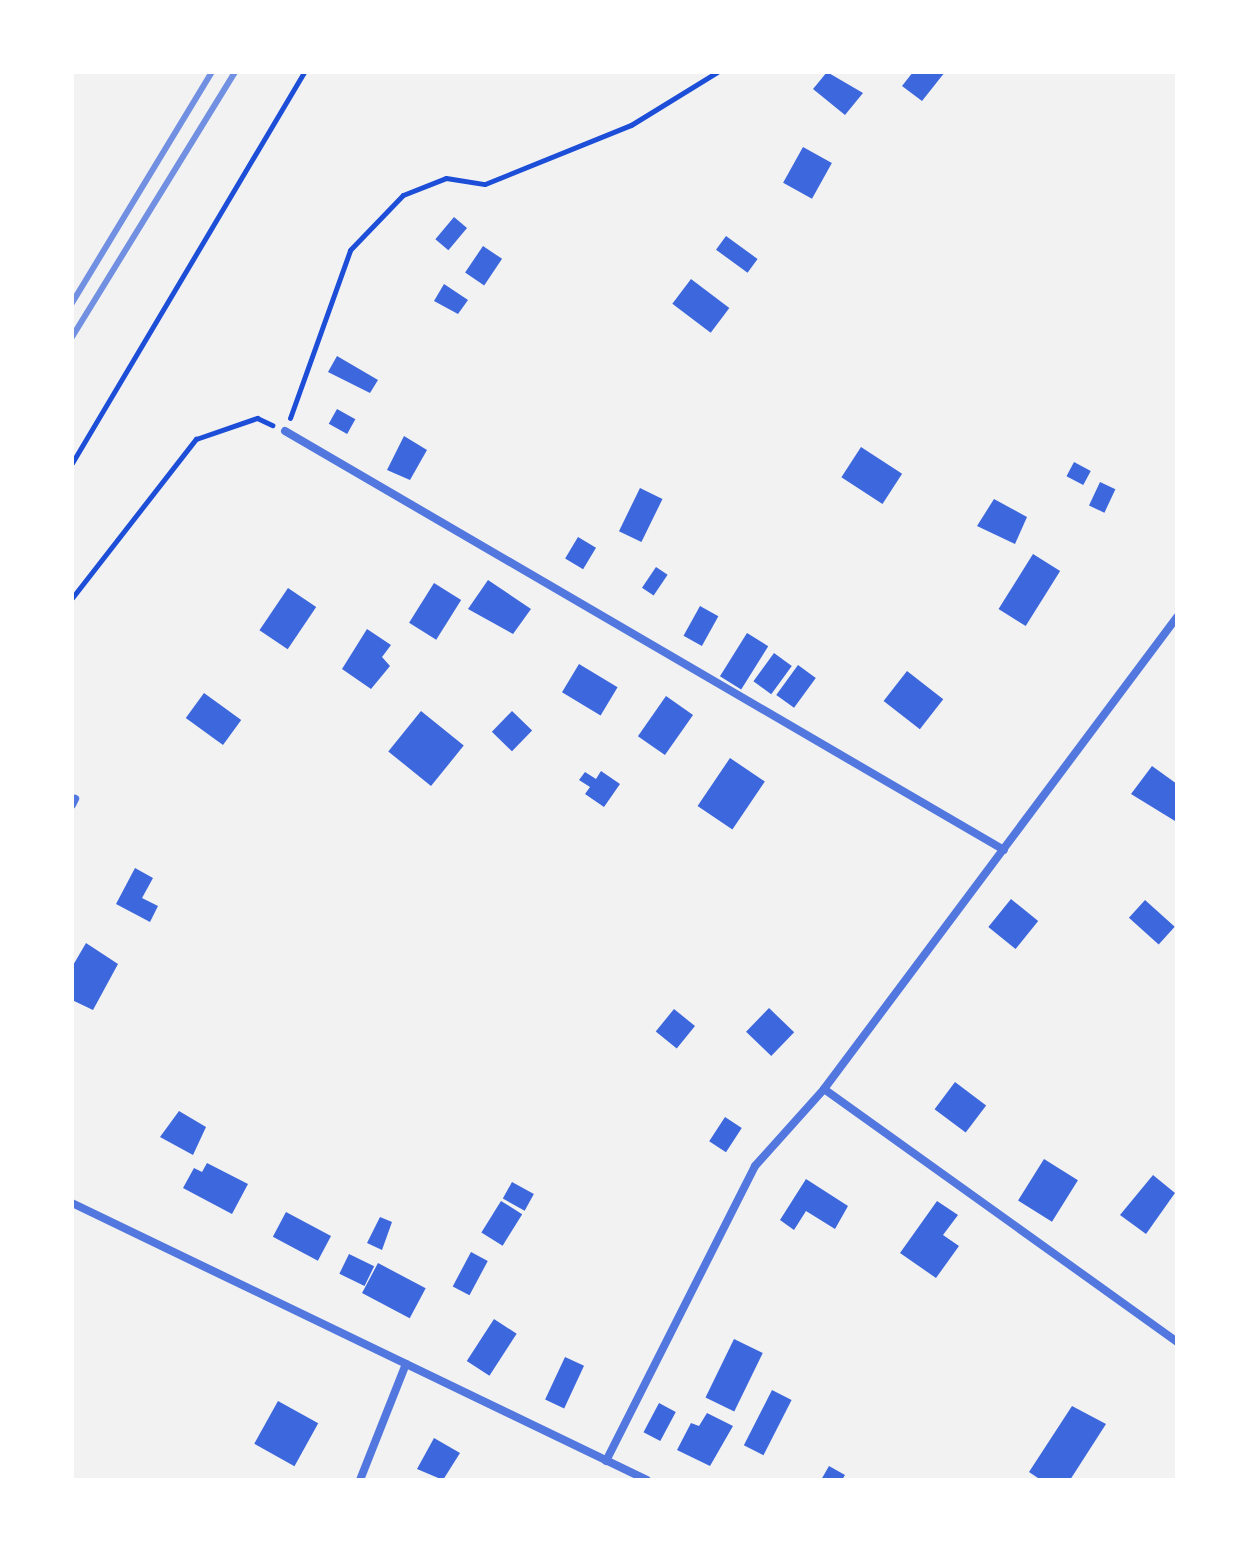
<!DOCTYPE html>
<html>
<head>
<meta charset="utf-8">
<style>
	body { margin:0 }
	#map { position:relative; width:1249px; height:1552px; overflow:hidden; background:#f2f2f2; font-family:Raleway,sans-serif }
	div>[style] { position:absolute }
	.building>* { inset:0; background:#3d67dc; transform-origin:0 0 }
	.path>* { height:5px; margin:-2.5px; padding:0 2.5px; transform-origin:2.5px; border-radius:2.5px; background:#1d4ed8 }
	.minor>* { height:8px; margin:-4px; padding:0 4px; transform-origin:4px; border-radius:4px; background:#5277de }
	.rail>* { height:6px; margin:-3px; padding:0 3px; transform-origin:3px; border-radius:3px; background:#7290e2 }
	span { translate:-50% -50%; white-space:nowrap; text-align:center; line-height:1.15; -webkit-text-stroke:8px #fff; paint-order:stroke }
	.frame { position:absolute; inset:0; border:74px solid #fff; pointer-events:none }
</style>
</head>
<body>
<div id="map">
	<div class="building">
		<div style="clip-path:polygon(827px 72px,863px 93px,845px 115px,813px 89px)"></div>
		<div style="clip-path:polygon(913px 72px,945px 72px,922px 101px,902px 86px)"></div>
		<div style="left:803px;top:147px;width:33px;height:41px;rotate:29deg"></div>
		<div style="left:454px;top:217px;width:17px;height:29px;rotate:40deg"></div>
		<div style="left:726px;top:236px;width:39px;height:17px;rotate:36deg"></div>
		<div style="left:483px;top:246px;width:23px;height:32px;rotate:34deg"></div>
		<div style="left:691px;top:279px;width:48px;height:31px;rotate:37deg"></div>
		<div style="clip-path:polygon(444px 284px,468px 300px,458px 314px,434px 301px)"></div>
		<div style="clip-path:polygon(337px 356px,378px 380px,370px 393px,328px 372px)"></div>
		<div style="left:337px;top:409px;width:21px;height:17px;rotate:29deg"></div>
		<div style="clip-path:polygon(404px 436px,427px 450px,410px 480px,387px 470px)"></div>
		<div style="left:861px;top:447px;width:49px;height:36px;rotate:33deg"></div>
		<div style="left:1074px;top:462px;width:19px;height:16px;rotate:28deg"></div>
		<div style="left:1100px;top:482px;width:17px;height:26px;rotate:25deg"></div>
		<div style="left:640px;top:488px;width:25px;height:48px;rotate:26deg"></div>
		<div style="clip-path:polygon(994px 499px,1027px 517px,1015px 544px,977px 526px)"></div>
		<div style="left:578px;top:537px;width:21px;height:25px;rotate:31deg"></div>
		<div style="left:1033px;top:554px;width:32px;height:65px;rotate:32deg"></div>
		<div style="left:656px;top:567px;width:14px;height:25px;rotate:34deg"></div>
		<div style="clip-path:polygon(488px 580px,531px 609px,513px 634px,468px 609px)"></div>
		<div style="left:434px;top:583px;width:32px;height:47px;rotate:32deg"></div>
		<div style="left:288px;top:588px;width:34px;height:51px;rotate:34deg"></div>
		<div style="left:700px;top:606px;width:21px;height:34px;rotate:29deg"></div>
		<div style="clip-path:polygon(367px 629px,391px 645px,382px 657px,390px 666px,371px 689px,342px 669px)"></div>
		<div style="left:747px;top:633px;width:25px;height:51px;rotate:32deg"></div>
		<div style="left:774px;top:653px;width:22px;height:35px;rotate:36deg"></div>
		<div style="left:579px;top:664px;width:45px;height:33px;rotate:31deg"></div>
		<div style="left:798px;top:665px;width:22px;height:37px;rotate:36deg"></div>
		<div style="left:907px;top:671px;width:46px;height:38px;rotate:38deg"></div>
		<div style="left:204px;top:693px;width:46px;height:31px;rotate:36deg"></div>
		<div style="left:666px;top:696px;width:33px;height:49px;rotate:35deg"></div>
		<div style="left:421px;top:711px;width:55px;height:52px;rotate:39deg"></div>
		<div style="left:512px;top:711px;width:28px;height:29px;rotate:44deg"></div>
		<div style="left:730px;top:758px;width:42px;height:58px;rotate:34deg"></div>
		<div style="clip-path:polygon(1152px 766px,1177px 784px,1175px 821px,1131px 794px)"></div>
		<div style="clip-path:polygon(601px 771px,620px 784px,604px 807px,585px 794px,590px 787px,579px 780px,585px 772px,596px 779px)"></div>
		<div style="clip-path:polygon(135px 868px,153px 878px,142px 898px,158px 906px,150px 922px,116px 904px)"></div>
		<div style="left:1011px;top:899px;width:35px;height:36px;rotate:39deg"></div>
		<div style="left:1145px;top:900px;width:40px;height:24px;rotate:42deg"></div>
		<div style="clip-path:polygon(86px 943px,118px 964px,93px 1010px,72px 1000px,72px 967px)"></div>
		<div style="left:769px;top:1008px;width:35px;height:33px;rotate:44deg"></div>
		<div style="left:674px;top:1009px;width:27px;height:29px;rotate:39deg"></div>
		<div style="left:955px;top:1082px;width:39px;height:34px;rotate:37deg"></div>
		<div style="clip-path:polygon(179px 1111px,206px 1127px,193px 1155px,160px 1137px)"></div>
		<div style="left:725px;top:1117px;width:20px;height:29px;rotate:33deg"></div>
		<div style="left:1044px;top:1159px;width:40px;height:49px;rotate:32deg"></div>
		<div style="clip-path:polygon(207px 1163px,248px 1184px,232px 1214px,183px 1188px,194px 1168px,202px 1172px)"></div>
		<div style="clip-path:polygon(1153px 1175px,1175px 1193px,1146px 1234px,1120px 1215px)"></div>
		<div style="clip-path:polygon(806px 1179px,848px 1206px,835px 1229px,806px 1211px,794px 1230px,780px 1220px)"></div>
		<div style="left:512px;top:1182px;width:25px;height:19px;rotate:29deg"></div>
		<div style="left:501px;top:1201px;width:25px;height:37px;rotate:32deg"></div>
		<div style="clip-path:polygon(937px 1201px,958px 1215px,943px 1235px,959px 1246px,936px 1278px,900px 1253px)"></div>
		<div style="left:286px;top:1212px;width:51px;height:28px;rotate:28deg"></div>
		<div style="clip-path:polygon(380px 1217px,392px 1222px,382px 1250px,367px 1243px)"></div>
		<div style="left:471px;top:1252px;width:19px;height:39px;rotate:28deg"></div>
		<div style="left:349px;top:1254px;width:28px;height:22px;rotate:26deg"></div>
		<div style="left:378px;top:1263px;width:54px;height:34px;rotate:28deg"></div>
		<div style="left:494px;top:1319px;width:27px;height:50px;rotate:33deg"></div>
		<div style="left:734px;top:1339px;width:32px;height:65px;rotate:26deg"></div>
		<div style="left:565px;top:1357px;width:21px;height:47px;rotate:25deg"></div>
		<div style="left:772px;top:1390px;width:22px;height:62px;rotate:27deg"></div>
		<div style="left:278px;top:1401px;width:46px;height:49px;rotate:29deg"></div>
		<div style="left:659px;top:1403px;width:19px;height:33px;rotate:28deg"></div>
		<div style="clip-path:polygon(1072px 1406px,1106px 1424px,1070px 1480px,1041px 1480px,1029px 1472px)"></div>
		<div style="clip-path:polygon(707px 1413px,733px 1426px,710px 1466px,677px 1450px,691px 1423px,699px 1426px)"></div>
		<div style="clip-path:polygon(434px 1438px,460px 1453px,443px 1480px,417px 1469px)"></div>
		<div style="clip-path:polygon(829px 1466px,845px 1475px,842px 1480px,821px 1480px)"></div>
	</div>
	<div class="path">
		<div style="left:290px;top:418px;width:178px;rotate:-70.3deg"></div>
		<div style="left:350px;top:250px;width:76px;rotate:-46.1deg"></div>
		<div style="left:403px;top:195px;width:46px;rotate:-21.6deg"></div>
		<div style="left:446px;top:178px;width:39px;rotate:9deg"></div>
		<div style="left:485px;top:184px;width:157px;rotate:-22deg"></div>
		<div style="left:631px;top:125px;width:101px;rotate:-31.6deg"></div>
		<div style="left:72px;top:463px;width:455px;rotate:-59.3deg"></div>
		<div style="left:72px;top:598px;width:202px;rotate:-52.1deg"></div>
		<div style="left:196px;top:439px;width:65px;rotate:-19deg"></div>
		<div style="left:257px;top:418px;width:17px;rotate:25deg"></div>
	</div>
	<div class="minor">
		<div style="left:285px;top:431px;width:832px;rotate:30.23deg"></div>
		<div style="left:72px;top:805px;width:7px;rotate:-63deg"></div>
		<div style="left:824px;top:1089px;width:434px;rotate:35.6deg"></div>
		<div style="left:72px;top:1203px;width:638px;rotate:25.72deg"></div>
		<div style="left:606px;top:1461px;width:330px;rotate:-63.2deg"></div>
		<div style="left:755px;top:1166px;width:103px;rotate:-48.1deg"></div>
		<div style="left:824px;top:1089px;width:589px;rotate:-53.21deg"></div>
		<div style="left:360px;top:1480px;width:125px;rotate:-68.4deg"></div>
	</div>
	<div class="rail">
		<div style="left:72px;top:303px;width:270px;rotate:-58.8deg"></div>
		<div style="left:72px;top:337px;width:311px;rotate:-58.4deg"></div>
	</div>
	<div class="frame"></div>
</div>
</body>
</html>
